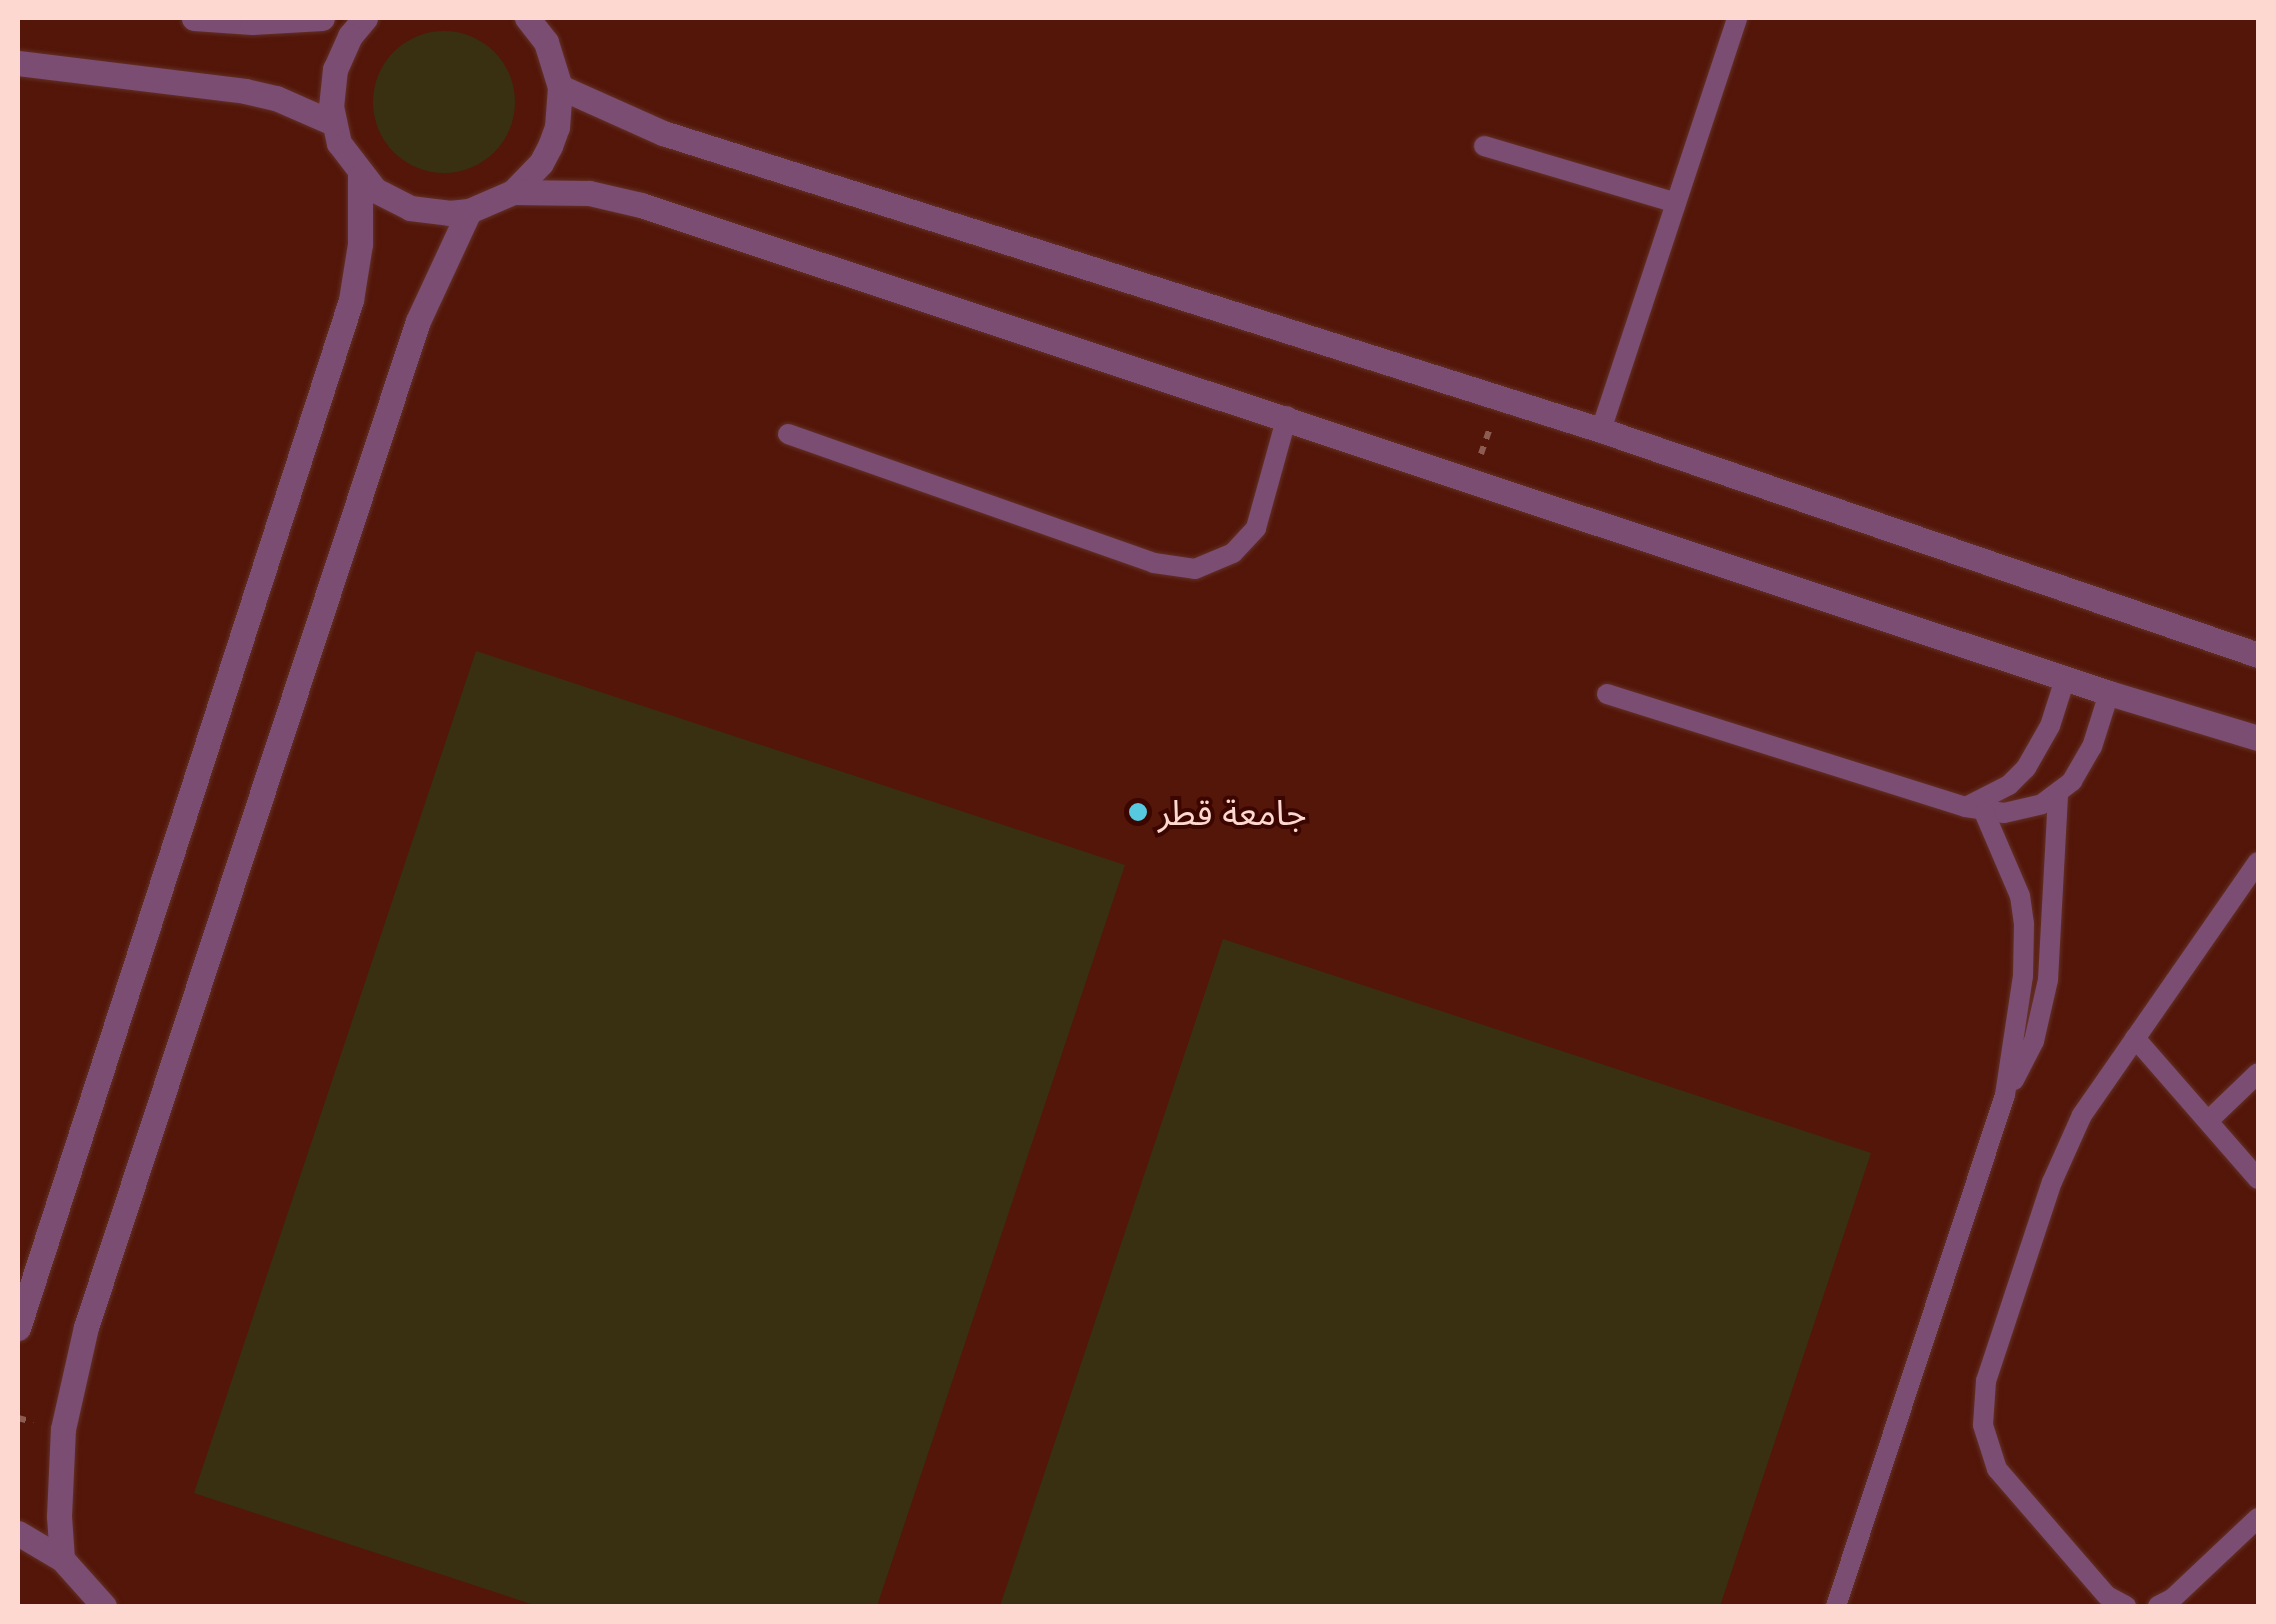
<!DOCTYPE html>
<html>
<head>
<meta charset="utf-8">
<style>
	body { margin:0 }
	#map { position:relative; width:2276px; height:1624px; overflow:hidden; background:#471006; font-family:Inter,"Noto Sans Arabic",sans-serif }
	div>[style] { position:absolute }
	.built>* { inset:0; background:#531609; transform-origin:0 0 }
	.green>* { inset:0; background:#393012 }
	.round { border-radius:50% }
	.path>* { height:6px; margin-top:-3px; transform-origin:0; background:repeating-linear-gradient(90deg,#8c5c53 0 8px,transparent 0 16px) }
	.roads { filter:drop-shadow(0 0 2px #643026) drop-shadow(0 0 2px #643026) }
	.service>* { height:20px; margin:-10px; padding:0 10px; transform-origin:10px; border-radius:10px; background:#7b4d73 }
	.minor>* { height:25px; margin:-12.5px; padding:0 12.5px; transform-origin:12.5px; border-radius:12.5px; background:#7b4d73 }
	.dots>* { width:28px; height:28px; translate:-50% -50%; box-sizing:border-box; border:5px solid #3b0500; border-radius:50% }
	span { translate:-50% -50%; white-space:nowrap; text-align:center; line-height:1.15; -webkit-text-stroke:8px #3b0500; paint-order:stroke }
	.poi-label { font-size:35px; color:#fdd8d0 }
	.left { translate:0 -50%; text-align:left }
	.frame { position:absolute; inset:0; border:20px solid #fdd8d0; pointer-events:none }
</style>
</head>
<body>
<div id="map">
	<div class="built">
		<div style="left:18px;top:18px;width:2240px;height:1588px"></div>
	</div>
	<div class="green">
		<div class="round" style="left:373px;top:31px;width:142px;height:142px"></div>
		<div style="clip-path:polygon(476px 651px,1125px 865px,877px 1606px,537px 1606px,194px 1493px)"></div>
		<div style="clip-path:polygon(1223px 939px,1871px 1153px,1720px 1606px,1000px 1606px)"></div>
	</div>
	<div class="path">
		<div style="left:1481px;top:454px;width:28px;rotate:-71deg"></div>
		<div style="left:18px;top:1418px;width:16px;rotate:15deg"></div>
	</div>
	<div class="roads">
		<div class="service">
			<div style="left:1484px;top:146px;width:200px;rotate:16.5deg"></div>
			<div style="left:1601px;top:430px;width:434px;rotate:-71.7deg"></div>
			<div style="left:788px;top:434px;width:388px;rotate:19.4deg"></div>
			<div style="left:1154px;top:563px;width:41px;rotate:8.3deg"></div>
			<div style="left:1195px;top:569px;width:41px;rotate:-22.8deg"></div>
			<div style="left:1233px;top:553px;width:34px;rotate:-47deg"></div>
			<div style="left:1256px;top:528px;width:116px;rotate:-74.5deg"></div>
			<div style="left:1607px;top:694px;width:376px;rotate:17.5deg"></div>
			<div style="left:1966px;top:807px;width:38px;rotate:9deg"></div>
			<div style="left:2004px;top:813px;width:39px;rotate:-13deg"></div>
			<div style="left:2042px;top:804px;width:38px;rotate:-37deg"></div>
			<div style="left:2072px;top:781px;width:39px;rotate:-60deg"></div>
			<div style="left:2092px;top:747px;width:57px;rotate:-72.5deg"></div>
			<div style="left:1966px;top:807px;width:48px;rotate:-27.1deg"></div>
			<div style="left:2009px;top:785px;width:24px;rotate:-45deg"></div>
			<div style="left:2026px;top:768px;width:48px;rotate:-60.3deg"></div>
			<div style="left:2050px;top:726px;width:49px;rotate:-72.3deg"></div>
			<div style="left:2135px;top:1038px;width:187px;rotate:48.9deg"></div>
			<div style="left:2014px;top:1080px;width:44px;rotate:-62.9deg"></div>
			<div style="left:2034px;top:1041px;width:63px;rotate:-77.1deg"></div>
			<div style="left:2048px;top:980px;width:186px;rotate:-86.9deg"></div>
			<div style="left:2208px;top:1121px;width:69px;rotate:-43.8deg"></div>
			<div style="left:1836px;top:1606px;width:538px;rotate:-71.7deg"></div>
			<div style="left:2005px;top:1095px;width:120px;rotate:-81.4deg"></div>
			<div style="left:2023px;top:976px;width:52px;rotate:-88.9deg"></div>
			<div style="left:2024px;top:924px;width:28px;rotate:-98deg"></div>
			<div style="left:2020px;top:896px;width:91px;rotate:-113.2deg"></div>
			<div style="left:2126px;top:1606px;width:21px;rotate:-152deg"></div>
			<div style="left:2107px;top:1596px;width:168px;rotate:-130.9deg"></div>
			<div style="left:1997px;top:1469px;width:46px;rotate:-107.7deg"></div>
			<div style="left:1983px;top:1425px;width:44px;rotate:-86.1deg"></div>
			<div style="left:1986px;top:1381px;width:210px;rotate:-71.7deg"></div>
			<div style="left:2052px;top:1182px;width:73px;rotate:-65.9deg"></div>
			<div style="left:2082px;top:1115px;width:308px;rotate:-55.2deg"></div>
			<div style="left:2158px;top:1606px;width:16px;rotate:-27deg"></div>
			<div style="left:2172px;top:1599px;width:118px;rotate:-43.3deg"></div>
		</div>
		<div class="minor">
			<div style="left:194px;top:18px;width:58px;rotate:3.9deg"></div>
			<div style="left:252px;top:22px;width:70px;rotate:-3.3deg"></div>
			<div style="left:365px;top:18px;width:23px;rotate:130deg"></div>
			<div style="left:350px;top:36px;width:36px;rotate:114deg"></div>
			<div style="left:335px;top:69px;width:37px;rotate:96deg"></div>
			<div style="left:331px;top:106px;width:38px;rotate:78deg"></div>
			<div style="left:339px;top:143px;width:59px;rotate:52.5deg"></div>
			<div style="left:375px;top:190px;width:39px;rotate:27deg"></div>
			<div style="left:410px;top:208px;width:39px;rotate:7deg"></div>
			<div style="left:449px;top:213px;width:20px;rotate:-6deg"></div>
			<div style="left:469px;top:211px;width:48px;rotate:-23.4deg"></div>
			<div style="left:513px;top:192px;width:40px;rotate:-46deg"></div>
			<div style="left:541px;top:163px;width:19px;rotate:-62deg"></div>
			<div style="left:550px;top:146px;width:20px;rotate:-70deg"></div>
			<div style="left:557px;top:127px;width:40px;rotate:-85.7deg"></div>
			<div style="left:560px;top:87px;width:47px;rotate:-107.3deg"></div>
			<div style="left:546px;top:42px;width:31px;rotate:-128deg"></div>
			<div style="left:18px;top:63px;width:229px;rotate:7deg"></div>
			<div style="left:245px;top:91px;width:32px;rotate:13deg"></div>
			<div style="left:276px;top:98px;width:62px;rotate:23.7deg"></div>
			<div style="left:560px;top:87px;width:113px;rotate:24.1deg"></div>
			<div style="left:663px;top:133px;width:984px;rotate:17.57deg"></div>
			<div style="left:1601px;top:430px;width:694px;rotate:18.9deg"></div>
			<div style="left:513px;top:192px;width:76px;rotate:0.8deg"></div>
			<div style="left:589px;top:193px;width:53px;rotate:13deg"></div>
			<div style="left:641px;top:205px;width:1547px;rotate:18.39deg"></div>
			<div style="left:2109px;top:693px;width:156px;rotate:16.8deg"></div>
			<div style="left:18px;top:1328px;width:1081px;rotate:-72.05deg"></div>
			<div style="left:351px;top:300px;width:57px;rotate:-80.9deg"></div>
			<div style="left:360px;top:244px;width:68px;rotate:-90deg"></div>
			<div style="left:18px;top:1533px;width:51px;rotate:30.6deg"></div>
			<div style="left:62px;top:1559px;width:63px;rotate:48.2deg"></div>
			<div style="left:62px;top:1559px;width:43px;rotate:-94deg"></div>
			<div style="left:59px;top:1516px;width:87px;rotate:-87.4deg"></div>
			<div style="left:63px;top:1429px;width:105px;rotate:-77.3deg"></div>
			<div style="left:86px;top:1327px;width:1059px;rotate:-71.74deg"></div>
			<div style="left:418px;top:321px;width:121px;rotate:-65.1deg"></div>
		</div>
	</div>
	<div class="dots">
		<div style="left:1138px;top:812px;background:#56c9e1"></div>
	</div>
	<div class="poi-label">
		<span class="left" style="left:1158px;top:812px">جامعة قطر</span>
	</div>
	<div class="frame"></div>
</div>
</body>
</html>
